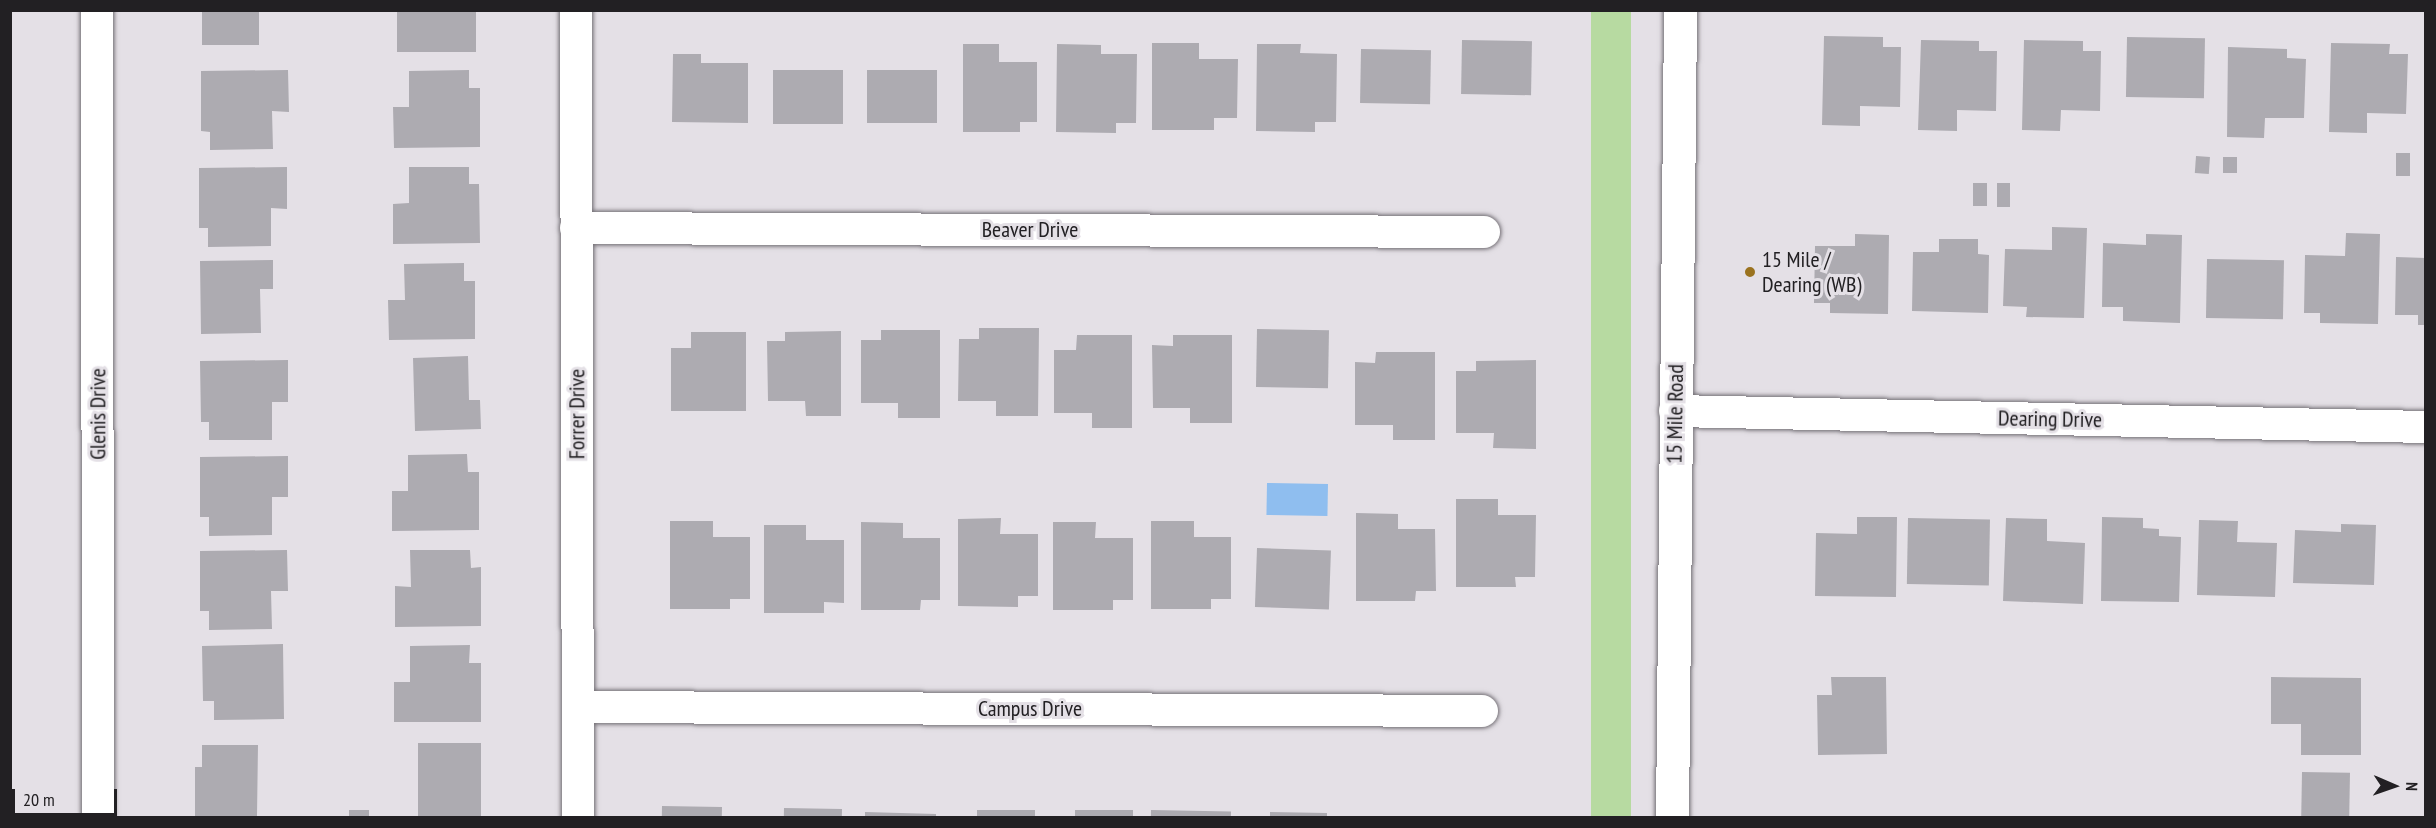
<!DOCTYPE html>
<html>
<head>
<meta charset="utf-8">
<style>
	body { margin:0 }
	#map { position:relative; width:2436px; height:828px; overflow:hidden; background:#e4e0e6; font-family:"PT Sans Narrow",sans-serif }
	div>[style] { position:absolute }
	.green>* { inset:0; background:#b7daa1; transform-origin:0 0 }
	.water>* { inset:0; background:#8fbeef; transform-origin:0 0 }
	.building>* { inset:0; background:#adabb1; transform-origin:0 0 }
	.roads { filter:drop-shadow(0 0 2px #757177) drop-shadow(0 0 2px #757177) }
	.street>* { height:32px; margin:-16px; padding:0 16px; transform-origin:16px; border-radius:16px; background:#fff }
	.secondary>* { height:33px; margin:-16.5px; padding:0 16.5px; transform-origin:16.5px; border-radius:16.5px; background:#fff }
	.dots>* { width:16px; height:16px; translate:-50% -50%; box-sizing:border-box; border:3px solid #e4e0e6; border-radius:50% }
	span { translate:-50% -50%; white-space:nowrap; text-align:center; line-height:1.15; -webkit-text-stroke:6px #e4e0e6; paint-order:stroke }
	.street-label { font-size:22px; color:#222023 }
	.poi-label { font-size:22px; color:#222023 }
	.left { translate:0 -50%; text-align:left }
	.frame { position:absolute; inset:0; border:12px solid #222023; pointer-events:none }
	.north { position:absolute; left:2364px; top:756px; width:60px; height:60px; -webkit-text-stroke:4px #e4e0e6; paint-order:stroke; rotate:92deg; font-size:16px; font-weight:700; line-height:24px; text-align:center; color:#222023 }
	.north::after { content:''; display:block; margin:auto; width:21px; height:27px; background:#222023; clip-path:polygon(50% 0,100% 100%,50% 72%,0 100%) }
	.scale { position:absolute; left:12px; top:789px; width:105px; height:27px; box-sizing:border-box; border:3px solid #222023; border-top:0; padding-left:8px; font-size:18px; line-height:21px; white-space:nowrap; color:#222023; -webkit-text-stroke:4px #e4e0e6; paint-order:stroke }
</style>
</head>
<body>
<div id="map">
	<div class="green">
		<div style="left:1591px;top:11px;width:40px;height:806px"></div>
	</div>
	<div class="water">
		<div style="left:1267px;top:483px;width:61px;height:32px;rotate:1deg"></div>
	</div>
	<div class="building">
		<div style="left:202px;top:10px;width:57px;height:35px"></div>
		<div style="left:397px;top:10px;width:79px;height:42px"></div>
		<div style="clip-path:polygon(1824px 36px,1883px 37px,1883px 47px,1901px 47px,1900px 107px,1860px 106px,1860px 126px,1822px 125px)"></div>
		<div style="left:2127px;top:37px;width:78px;height:60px;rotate:1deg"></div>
		<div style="left:1462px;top:40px;width:70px;height:54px;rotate:1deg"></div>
		<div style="clip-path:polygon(1921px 40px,1979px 41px,1979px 51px,1997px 51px,1996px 111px,1957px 110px,1957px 131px,1918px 130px)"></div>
		<div style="clip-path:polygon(2024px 40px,2083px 41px,2083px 51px,2101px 51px,2100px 111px,2061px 110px,2060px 131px,2022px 130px)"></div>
		<div style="clip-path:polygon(1152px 43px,1199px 43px,1199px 59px,1238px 59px,1237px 118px,1214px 118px,1214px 130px,1152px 130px)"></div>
		<div style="clip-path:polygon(2331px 43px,2390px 44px,2389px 54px,2408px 54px,2406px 114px,2367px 113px,2367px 133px,2329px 132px)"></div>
		<div style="clip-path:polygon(963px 44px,999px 44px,999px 62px,1037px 62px,1037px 122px,1020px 122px,1020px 132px,963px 132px)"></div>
		<div style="clip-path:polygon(1057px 44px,1101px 45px,1101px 54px,1137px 54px,1136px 123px,1116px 123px,1116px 133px,1056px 132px)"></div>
		<div style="clip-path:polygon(1257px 44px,1301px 44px,1300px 53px,1337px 54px,1336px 122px,1315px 122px,1315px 132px,1256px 131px)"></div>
		<div style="clip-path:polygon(2228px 47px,2287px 49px,2287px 58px,2306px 59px,2304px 118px,2265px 118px,2264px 138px,2227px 137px)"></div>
		<div style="left:1361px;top:49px;width:70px;height:54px;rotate:1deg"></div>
		<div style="clip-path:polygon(673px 54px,701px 54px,701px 63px,748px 63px,748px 123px,672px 122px)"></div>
		<div style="clip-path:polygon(288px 70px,289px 112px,272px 111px,273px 149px,210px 150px,210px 132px,201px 131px,201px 71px)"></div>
		<div style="clip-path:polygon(469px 70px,469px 88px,480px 88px,480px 147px,394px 148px,393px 107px,409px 107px,409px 71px)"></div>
		<div style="left:773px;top:70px;width:70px;height:54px"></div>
		<div style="left:867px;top:70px;width:70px;height:53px"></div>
		<div style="left:2396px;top:153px;width:14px;height:23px"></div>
		<div style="left:2196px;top:156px;width:14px;height:17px;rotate:4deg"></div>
		<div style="left:2223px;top:157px;width:14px;height:16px"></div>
		<div style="clip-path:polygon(287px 167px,287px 209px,271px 208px,271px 246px,208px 247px,208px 228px,199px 228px,199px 168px)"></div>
		<div style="clip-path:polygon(409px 167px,469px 167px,469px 184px,479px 184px,480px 243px,393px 244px,393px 204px,409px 203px)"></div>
		<div style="left:1973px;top:183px;width:14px;height:23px"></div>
		<div style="left:1997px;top:183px;width:13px;height:24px"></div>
		<div style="clip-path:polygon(2052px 227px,2087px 228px,2084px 318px,2026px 317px,2027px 307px,2003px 306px,2005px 249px,2052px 250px)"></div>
		<div style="clip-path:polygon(2346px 233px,2380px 234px,2378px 324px,2320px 323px,2320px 313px,2304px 313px,2305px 255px,2345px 256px)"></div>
		<div style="clip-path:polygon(1855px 234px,1889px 235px,1888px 314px,1830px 313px,1830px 303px,1814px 303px,1815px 246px,1855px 246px)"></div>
		<div style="clip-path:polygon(2146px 234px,2182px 235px,2180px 323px,2123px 321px,2123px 307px,2102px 307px,2103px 243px,2146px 245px)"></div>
		<div style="clip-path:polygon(1939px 239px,1978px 239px,1978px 254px,1989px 255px,1988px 313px,1912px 311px,1913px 252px,1939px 252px)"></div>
		<div style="clip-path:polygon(2396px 257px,2426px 258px,2426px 325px,2418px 325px,2418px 315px,2395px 315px)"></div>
		<div style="left:2207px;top:259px;width:77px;height:59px;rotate:1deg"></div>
		<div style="clip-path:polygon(273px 260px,273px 289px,260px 289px,261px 333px,201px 334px,200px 261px)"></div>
		<div style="clip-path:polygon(464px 263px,464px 281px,475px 281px,475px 339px,389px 340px,388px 300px,405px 300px,404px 264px)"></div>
		<div style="clip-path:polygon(979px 328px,1039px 328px,1038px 416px,996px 416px,996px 401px,958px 401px,959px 339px,979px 339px)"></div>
		<div style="left:1257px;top:329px;width:72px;height:58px;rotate:1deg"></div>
		<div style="clip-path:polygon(881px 330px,940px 330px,940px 418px,898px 418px,898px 403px,861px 403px,861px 340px,881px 340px)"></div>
		<div style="clip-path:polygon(841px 331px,841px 416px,806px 416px,805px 401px,768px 401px,767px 341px,785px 341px,785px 332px)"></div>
		<div style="clip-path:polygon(691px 332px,746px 332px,746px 411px,671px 411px,671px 348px,691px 348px)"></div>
		<div style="clip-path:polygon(1077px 335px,1132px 335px,1132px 428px,1092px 428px,1092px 413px,1054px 413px,1054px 350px,1076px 350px)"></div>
		<div style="clip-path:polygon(1173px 335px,1232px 335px,1232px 423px,1190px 423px,1190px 408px,1153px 408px,1152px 345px,1173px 346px)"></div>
		<div style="clip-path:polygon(1376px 352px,1435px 352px,1435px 440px,1393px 440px,1393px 425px,1355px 425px,1355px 362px,1375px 363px)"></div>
		<div style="clip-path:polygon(468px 356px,469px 400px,480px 400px,481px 429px,415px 431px,413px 358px)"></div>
		<div style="clip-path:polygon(288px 360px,288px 402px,272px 402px,272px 440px,209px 440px,209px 422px,201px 422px,200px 361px)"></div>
		<div style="clip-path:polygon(1536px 360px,1536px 449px,1493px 448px,1494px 433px,1456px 433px,1456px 371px,1476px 371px,1476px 361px)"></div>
		<div style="clip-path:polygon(467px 454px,468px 472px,479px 472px,479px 530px,392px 531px,392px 491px,408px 491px,408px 455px)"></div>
		<div style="clip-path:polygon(288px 456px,288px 497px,272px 497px,272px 535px,209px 536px,209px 517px,200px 517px,200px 457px)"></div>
		<div style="clip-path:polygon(1456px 499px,1498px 499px,1498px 515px,1536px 515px,1535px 577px,1515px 577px,1516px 587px,1456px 587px)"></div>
		<div style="clip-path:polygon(1356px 513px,1398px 514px,1398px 529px,1435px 529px,1436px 591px,1416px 591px,1415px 601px,1356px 601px)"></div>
		<div style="clip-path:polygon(1857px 517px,1897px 517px,1896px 597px,1815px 596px,1816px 533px,1857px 534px)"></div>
		<div style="clip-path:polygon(2102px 517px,2143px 518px,2143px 528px,2159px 529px,2159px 536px,2181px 537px,2179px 602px,2101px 601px)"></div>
		<div style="clip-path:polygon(1001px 518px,1000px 534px,1038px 534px,1038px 596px,1018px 596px,1018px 607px,958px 606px,958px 519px)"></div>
		<div style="left:1908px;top:518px;width:82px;height:66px;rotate:1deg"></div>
		<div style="clip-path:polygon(2006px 518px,2047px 519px,2047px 541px,2085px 543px,2083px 604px,2003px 601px)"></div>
		<div style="clip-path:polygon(2199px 520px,2238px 521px,2237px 542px,2277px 543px,2275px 597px,2197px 595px)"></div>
		<div style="clip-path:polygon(670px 521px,713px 521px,713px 537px,750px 537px,750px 599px,730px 599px,730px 609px,670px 609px)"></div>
		<div style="clip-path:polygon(1151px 521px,1194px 521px,1194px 537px,1231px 537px,1231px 599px,1211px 599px,1211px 609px,1151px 609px)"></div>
		<div style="clip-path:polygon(861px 522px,903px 523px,903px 538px,940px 538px,940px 600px,921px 600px,920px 610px,861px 610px)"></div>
		<div style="clip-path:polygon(1053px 522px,1096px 522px,1095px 538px,1133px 538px,1133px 600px,1113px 600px,1113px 610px,1053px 610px)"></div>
		<div style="clip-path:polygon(2341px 524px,2376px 525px,2374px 585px,2293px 583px,2295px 530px,2341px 532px)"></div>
		<div style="clip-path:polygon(764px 525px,806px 525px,806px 540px,844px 540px,844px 603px,824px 602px,824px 613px,764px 613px)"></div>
		<div style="left:1257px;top:548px;width:74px;height:59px;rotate:2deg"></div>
		<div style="clip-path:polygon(287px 550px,288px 591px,271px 591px,272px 629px,209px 630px,209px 611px,200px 611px,200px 551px)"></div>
		<div style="clip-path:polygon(410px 550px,470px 550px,471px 568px,481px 567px,481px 626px,395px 627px,395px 586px,411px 587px)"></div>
		<div style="clip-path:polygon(283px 644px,284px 719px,214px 720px,214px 701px,203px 701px,202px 646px)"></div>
		<div style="clip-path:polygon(470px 645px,469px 663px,481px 663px,481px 722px,394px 722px,394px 682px,410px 682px,410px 646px)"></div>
		<div style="clip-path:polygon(1831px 677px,1886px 677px,1887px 754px,1818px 755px,1817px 695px,1832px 695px)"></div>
		<div style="clip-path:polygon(2271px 677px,2361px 678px,2361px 755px,2301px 755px,2301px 724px,2271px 724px)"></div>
		<div style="left:418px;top:743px;width:63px;height:75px"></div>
		<div style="clip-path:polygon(202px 745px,258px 745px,257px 816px,195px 816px,195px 767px,202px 767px)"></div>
		<div style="left:2302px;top:772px;width:48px;height:46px;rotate:1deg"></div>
		<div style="left:662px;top:806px;width:60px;height:12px;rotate:1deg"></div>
		<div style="left:784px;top:808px;width:58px;height:10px;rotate:1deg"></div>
		<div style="left:349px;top:810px;width:20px;height:8px"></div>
		<div style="left:977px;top:810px;width:58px;height:8px"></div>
		<div style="left:1075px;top:810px;width:58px;height:8px"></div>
		<div style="left:1151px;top:810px;width:80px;height:8px;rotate:1deg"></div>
		<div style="clip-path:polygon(865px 812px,936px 814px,936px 818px,865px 818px)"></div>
		<div style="clip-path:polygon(1270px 812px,1327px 813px,1327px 818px,1270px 818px)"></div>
	</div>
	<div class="roads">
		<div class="street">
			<div style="left:97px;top:10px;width:808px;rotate:89.93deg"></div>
			<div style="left:576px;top:10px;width:808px;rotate:89.86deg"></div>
			<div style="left:576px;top:228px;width:908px;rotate:0.25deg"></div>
			<div style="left:1675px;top:411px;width:751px;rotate:1.22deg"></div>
			<div style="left:578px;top:707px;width:904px;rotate:0.25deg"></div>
		</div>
		<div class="secondary">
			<div style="left:1672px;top:818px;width:808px;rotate:-89.43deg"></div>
		</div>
	</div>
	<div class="dots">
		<div style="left:1750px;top:272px;background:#9a721e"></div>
	</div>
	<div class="street-label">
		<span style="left:1030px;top:230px">Beaver Drive</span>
		<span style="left:98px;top:414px;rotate:-90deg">Glenis Drive</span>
		<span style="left:577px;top:414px;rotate:-90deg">Forrer Drive</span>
		<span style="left:1675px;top:414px;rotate:-89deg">15 Mile Road</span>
		<span style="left:2050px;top:419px;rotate:1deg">Dearing Drive</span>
		<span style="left:1030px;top:709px">Campus Drive</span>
	</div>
	<div class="poi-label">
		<span class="left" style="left:1762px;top:272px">15 Mile /<br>Dearing (WB)</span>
	</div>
	<div class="frame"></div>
	<div class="north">N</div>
	<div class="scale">20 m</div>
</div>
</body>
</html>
